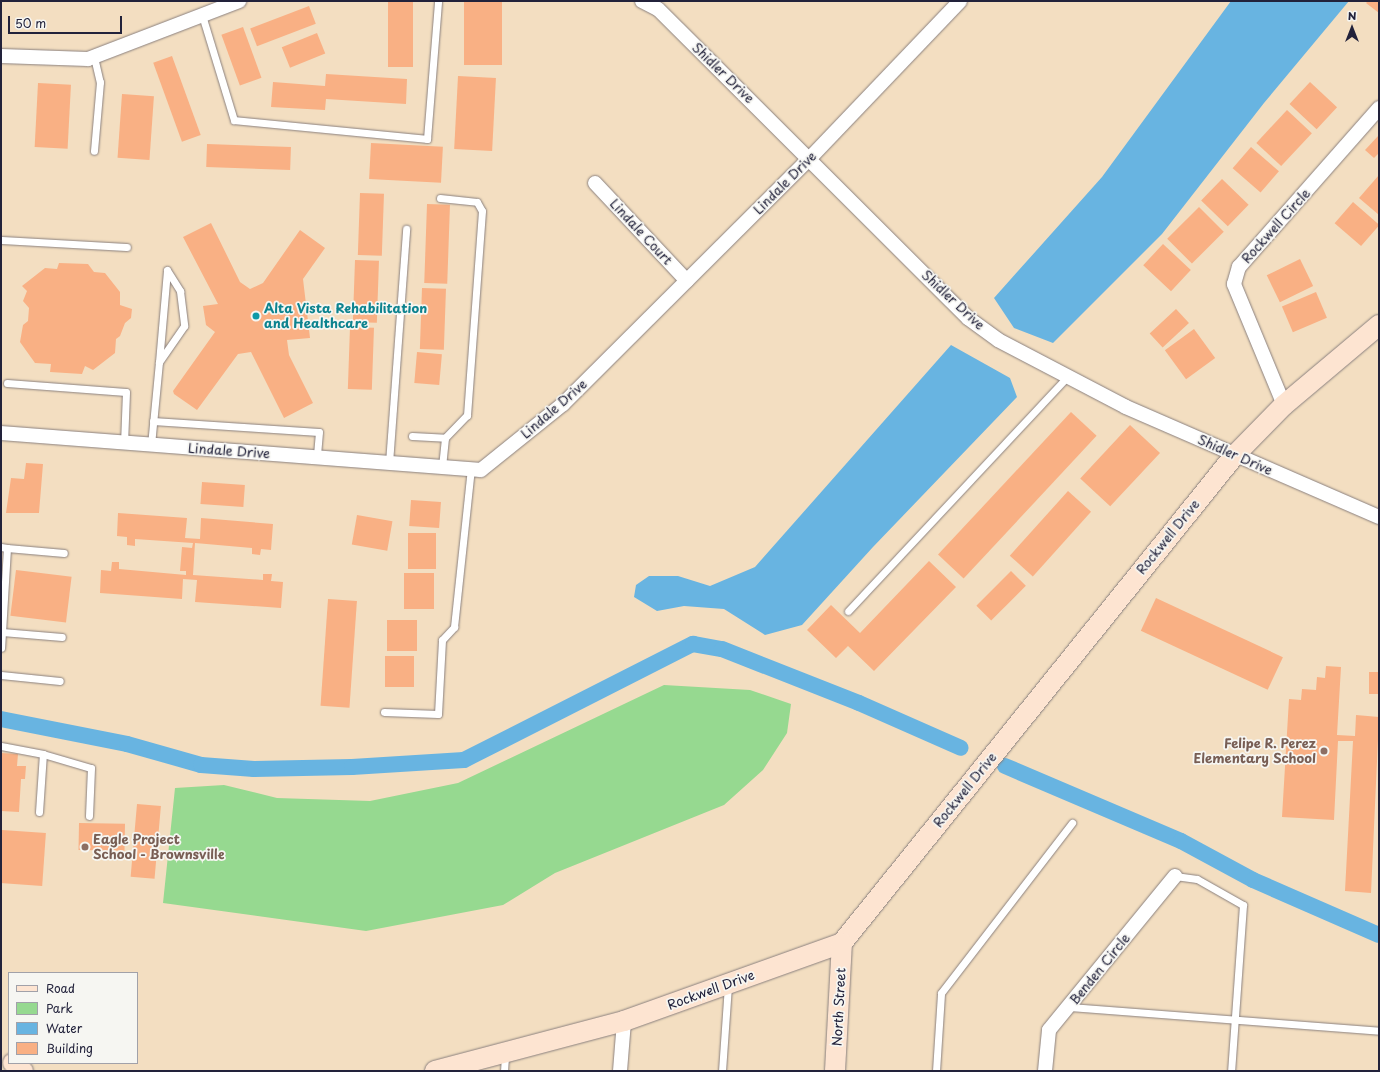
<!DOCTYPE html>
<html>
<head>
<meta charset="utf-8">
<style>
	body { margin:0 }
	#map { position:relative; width:1380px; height:1072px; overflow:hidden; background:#f3dec1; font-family:"Playpen Sans",sans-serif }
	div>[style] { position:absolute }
	.green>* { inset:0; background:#96d990 }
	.water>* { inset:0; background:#68b4e1 }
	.canal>* { height:16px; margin:-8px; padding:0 8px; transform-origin:8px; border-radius:8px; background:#68b4e1 }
	.building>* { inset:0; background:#f9b084; transform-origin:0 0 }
	.roads { filter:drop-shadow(0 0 1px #8a807e) drop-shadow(0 0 1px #8a807e) }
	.lane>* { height:7px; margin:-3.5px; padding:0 3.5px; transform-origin:3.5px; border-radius:3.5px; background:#fff }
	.street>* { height:14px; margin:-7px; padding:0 7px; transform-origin:7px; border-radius:7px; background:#fff }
	.secondary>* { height:20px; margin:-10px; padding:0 10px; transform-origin:10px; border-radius:10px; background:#fde4d1 }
	.dots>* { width:11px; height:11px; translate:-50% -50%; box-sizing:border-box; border:2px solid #f6f6f2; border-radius:50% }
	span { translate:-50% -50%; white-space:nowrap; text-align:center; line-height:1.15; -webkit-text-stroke:3.5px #f6f6f2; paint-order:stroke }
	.street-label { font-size:13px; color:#22223b }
	.culture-label { font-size:13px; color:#0d838f; font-weight:700 }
	.left { translate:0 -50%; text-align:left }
	.education-label { font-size:13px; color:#785e54; font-weight:700 }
	.right { translate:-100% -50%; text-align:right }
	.frame { position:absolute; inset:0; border:2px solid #22223b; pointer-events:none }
	.legend { position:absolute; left:8px; top:972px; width:130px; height:92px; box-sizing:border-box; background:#f6f6f2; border:1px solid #a1a1a9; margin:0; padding:5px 7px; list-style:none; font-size:12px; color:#22223b }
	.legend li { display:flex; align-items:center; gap:8px; height:20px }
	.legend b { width:20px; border:1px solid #a1a1a9 }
	.north { position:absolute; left:1332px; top:8px; width:40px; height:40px; -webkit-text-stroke:3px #f6f6f2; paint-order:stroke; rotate:0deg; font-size:11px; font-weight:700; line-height:16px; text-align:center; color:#22223b }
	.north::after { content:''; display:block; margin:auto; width:14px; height:18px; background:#22223b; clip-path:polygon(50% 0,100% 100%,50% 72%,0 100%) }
	.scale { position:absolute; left:8px; top:16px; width:114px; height:18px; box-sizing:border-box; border:2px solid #22223b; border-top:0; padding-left:5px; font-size:12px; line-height:14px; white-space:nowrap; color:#22223b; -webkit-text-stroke:3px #f6f6f2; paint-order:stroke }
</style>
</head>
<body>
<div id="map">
	<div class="green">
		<div style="clip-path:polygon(664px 685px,750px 690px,791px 704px,787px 733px,763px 770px,724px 805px,555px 873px,503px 905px,366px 931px,163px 903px,175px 788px,224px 785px,277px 798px,370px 801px,458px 783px)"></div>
	</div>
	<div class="water">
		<div style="clip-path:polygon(1231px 1px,1349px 1px,1264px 103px,1162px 234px,1053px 343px,1014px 328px,994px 298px,1102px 177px)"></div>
		<div style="clip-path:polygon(951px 345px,1010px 378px,1017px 397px,873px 547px,802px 625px,765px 635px,724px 609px,684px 606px,657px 611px,634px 597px,636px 585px,649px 576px,678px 576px,710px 586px,755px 567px)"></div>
	</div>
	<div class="canal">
		<div style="left:1px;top:719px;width:128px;rotate:11.2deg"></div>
		<div style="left:127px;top:744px;width:77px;rotate:15.8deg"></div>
		<div style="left:201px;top:765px;width:53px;rotate:4.3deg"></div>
		<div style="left:254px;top:769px;width:98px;rotate:-1.2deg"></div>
		<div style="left:352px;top:767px;width:112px;rotate:-3.6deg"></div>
		<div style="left:464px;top:760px;width:257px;rotate:-26.9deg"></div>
		<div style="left:693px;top:644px;width:29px;rotate:10deg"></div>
		<div style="left:722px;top:649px;width:147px;rotate:21.5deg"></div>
		<div style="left:859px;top:703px;width:111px;rotate:23.8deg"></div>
		<div style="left:1005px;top:766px;width:191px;rotate:23.1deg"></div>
		<div style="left:1181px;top:841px;width:82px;rotate:28.4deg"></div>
		<div style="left:1253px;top:880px;width:137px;rotate:23.6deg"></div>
	</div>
	<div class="building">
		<div style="left:388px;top:1px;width:25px;height:66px"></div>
		<div style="left:464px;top:1px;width:38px;height:64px"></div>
		<div style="clip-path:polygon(1368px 1px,1379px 1px,1379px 13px,1366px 3px)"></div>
		<div style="left:309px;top:6px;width:19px;height:63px;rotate:69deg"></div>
		<div style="left:243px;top:27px;width:54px;height:23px;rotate:70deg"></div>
		<div style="left:317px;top:33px;width:22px;height:38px;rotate:68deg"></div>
		<div style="left:172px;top:56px;width:84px;height:20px;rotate:70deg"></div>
		<div style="clip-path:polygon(326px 74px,407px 79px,406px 104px,326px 99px,325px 110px,271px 107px,273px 82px,325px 86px)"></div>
		<div style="left:458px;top:76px;width:38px;height:73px;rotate:3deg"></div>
		<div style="left:1310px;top:82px;width:37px;height:30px;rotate:43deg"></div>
		<div style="left:38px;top:83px;width:33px;height:64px;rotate:3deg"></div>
		<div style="left:122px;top:94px;width:32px;height:64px;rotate:4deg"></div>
		<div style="left:1287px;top:110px;width:34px;height:45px;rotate:43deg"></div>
		<div style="clip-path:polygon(1379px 135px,1379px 153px,1374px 158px,1365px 150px)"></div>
		<div style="left:371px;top:143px;width:72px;height:36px;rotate:3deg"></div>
		<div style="left:207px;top:144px;width:84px;height:23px;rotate:2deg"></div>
		<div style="left:1251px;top:147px;width:37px;height:28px;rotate:41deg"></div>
		<div style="clip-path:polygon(1379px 175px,1379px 215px,1359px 198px)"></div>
		<div style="left:1222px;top:179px;width:37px;height:30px;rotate:44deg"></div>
		<div style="left:360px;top:193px;width:24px;height:62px;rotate:2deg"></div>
		<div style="left:1353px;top:202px;width:35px;height:28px;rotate:41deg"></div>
		<div style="left:427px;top:204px;width:23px;height:79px;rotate:2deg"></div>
		<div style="left:1199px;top:207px;width:35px;height:45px;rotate:45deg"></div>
		<div style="clip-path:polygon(211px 223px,240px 282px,250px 289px,263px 283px,300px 230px,325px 248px,303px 279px,310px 338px,287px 340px,289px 355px,313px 403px,284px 418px,251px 352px,238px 354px,197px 410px,174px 394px,173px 391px,215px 332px,206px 325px,203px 306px,218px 304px,183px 237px)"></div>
		<div style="left:1163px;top:244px;width:38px;height:29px;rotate:43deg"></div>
		<div style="left:1300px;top:259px;width:30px;height:37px;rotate:64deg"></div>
		<div style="left:355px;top:260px;width:24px;height:62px;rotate:2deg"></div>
		<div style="clip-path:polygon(59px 263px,88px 264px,94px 272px,105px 273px,120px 292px,120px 305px,132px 309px,131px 318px,125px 323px,120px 336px,116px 339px,115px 353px,93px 370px,85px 366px,82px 374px,50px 372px,51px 364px,35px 363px,20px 342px,23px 325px,28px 321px,29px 308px,23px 301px,27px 291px,22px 286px,45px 268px,57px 269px)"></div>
		<div style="left:422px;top:288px;width:24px;height:61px;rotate:2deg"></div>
		<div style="left:1316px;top:292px;width:28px;height:37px;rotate:67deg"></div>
		<div style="left:1176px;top:309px;width:19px;height:36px;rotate:47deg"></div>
		<div style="left:350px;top:327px;width:24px;height:62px;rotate:2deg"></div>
		<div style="left:1194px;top:329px;width:36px;height:36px;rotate:54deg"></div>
		<div style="left:417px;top:352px;width:25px;height:31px;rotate:5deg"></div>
		<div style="left:1071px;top:412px;width:35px;height:195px;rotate:43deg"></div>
		<div style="left:1130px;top:425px;width:41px;height:73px;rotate:43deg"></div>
		<div style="clip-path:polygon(26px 463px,43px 464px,39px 513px,6px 513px,11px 478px,24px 479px)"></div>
		<div style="left:202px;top:482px;width:43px;height:22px;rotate:4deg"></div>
		<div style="left:1068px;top:491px;width:31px;height:87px;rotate:42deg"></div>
		<div style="left:411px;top:500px;width:30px;height:26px;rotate:4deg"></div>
		<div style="clip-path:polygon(118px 513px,187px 518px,185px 538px,200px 539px,201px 518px,273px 524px,271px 550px,261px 549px,260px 555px,252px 554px,252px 548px,195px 543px,193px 575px,263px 580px,263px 574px,272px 574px,271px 581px,283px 582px,281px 608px,195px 602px,197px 580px,183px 579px,182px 599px,100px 593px,101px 570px,111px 571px,112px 562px,119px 562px,119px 569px,186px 575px,186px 571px,180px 571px,182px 547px,192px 548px,193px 543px,135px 539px,135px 546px,127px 545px,127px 537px,117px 536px)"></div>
		<div style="left:357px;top:515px;width:36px;height:30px;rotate:10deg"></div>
		<div style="left:408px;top:533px;width:28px;height:36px"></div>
		<div style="clip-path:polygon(929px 561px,956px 587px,874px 671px,848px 646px,836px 658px,807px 630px,831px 605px,860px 633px)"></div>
		<div style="left:16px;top:570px;width:56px;height:46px;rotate:7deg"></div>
		<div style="left:1011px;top:571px;width:21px;height:49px;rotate:45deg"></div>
		<div style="left:404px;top:573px;width:30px;height:36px"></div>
		<div style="left:1156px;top:598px;width:140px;height:36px;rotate:25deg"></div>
		<div style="left:328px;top:599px;width:29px;height:107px;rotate:4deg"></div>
		<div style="left:387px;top:620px;width:30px;height:31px"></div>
		<div style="left:385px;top:656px;width:29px;height:31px"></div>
		<div style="clip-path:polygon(1326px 666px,1341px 667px,1337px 735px,1355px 736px,1356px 715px,1379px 717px,1371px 893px,1345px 891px,1353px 741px,1338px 741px,1334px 820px,1282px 817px,1289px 699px,1301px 700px,1302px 689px,1316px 690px,1317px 677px,1325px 678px)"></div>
		<div style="left:1369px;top:672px;width:10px;height:22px"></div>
		<div style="clip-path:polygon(1px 753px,18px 754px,17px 766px,26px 766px,25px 779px,21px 779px,19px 812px,1px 811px)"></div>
		<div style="left:137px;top:804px;width:24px;height:73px;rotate:5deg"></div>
		<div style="left:79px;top:823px;width:46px;height:27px;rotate:1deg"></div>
		<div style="left:2px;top:830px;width:44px;height:53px;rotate:4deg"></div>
	</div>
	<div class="roads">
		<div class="lane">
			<div style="left:202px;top:15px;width:110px;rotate:73.1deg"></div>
			<div style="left:234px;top:120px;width:194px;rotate:5.6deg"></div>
			<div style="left:427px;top:139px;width:138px;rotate:-85.4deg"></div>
			<div style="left:94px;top:57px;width:26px;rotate:77deg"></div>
			<div style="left:100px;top:82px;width:69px;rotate:95deg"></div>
			<div style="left:440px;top:198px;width:37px;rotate:6deg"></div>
			<div style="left:477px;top:202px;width:10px;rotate:61deg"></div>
			<div style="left:482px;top:211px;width:205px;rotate:94.2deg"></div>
			<div style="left:467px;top:415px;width:32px;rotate:134deg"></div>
			<div style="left:445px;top:438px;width:29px;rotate:96deg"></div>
			<div style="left:1px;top:240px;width:126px;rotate:3.2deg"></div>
			<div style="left:7px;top:383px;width:119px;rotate:4.3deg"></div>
			<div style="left:126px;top:392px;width:51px;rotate:92.2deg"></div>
			<div style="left:153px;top:421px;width:166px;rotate:3.8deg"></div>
			<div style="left:319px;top:432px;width:25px;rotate:95deg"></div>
			<div style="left:412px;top:436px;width:33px;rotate:3deg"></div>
			<div style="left:151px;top:445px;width:83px;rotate:-84.5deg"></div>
			<div style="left:159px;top:362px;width:92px;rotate:-85deg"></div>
			<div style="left:167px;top:270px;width:25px;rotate:58deg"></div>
			<div style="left:180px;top:291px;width:35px;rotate:83deg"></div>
			<div style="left:184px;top:326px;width:44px;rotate:124.8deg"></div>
			<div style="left:389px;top:463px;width:235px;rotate:-85.8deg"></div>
			<div style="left:1px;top:547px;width:6px;rotate:9deg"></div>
			<div style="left:7px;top:548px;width:100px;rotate:93.4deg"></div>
			<div style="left:7px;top:548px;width:57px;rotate:5deg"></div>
			<div style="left:848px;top:611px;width:320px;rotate:-46.9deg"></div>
			<div style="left:2px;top:632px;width:60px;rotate:4.8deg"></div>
			<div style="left:1px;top:675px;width:59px;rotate:5.8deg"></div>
			<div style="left:384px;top:712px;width:54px;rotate:2.1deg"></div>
			<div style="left:438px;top:714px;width:74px;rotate:-86.9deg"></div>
			<div style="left:442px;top:640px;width:18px;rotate:-47deg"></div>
			<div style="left:454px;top:627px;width:159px;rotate:-83.9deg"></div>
			<div style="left:1px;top:746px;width:43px;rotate:10.8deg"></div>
			<div style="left:43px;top:754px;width:50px;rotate:16.3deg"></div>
			<div style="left:91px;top:768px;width:48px;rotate:92.4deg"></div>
			<div style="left:39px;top:812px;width:58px;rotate:-86.1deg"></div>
			<div style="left:1175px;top:876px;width:22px;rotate:8deg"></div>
			<div style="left:1197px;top:879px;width:53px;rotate:29.5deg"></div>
			<div style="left:1243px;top:905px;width:166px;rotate:94.1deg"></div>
			<div style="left:1070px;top:1007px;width:310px;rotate:4.4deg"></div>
			<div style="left:504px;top:1071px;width:16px;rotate:-86deg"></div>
			<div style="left:722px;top:1071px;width:85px;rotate:-86deg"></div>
			<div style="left:936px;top:1071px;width:78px;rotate:-86.3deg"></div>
			<div style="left:941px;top:993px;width:215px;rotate:-52.4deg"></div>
		</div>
		<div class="street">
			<div style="left:642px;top:1px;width:18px;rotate:27deg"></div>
			<div style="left:658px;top:9px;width:438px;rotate:44.9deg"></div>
			<div style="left:968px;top:318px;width:37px;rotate:36deg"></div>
			<div style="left:998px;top:340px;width:144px;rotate:27.6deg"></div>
			<div style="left:1126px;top:407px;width:276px;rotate:23.5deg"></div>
			<div style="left:1px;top:56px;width:87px;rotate:2deg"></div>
			<div style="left:88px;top:59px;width:162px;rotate:-21deg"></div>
			<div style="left:595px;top:183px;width:134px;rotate:46.8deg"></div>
			<div style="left:1284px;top:405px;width:131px;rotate:-112.5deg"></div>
			<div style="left:1234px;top:284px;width:18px;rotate:-74deg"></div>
			<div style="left:1239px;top:267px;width:212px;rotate:-48.6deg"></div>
			<div style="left:1px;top:433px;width:481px;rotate:4.4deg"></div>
			<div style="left:481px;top:470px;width:105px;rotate:-38.8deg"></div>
			<div style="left:563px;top:404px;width:349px;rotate:-44.9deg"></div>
			<div style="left:810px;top:158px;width:217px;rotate:-46.3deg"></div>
			<div style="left:620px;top:1071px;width:50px;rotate:-85.4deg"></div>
			<div style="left:1045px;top:1071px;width:41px;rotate:-84.4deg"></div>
			<div style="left:1049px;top:1030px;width:199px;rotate:-50.7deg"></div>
		</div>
		<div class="secondary">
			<div style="left:13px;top:1063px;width:13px;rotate:39deg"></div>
			<div style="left:435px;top:1071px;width:196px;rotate:-14.8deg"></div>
			<div style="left:624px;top:1021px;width:232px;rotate:-19.7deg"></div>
			<div style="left:842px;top:943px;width:625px;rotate:-51.17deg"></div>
			<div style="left:1234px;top:456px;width:71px;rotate:-45.6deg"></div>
			<div style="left:1284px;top:405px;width:124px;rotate:-40.1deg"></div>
			<div style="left:835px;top:1071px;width:128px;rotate:-86.9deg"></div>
		</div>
	</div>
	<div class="dots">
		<div style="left:256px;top:316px;background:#0f9aa8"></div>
		<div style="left:1324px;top:751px;background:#8d6e63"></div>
		<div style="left:85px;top:847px;background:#8d6e63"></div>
	</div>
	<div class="street-label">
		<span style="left:723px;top:73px;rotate:44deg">Shidler Drive</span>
		<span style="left:785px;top:183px;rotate:-45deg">Lindale Drive</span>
		<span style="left:1276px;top:226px;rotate:-48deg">Rockwell Circle</span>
		<span style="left:641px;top:232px;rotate:47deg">Lindale Court</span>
		<span style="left:953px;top:300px;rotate:43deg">Shidler Drive</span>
		<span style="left:554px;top:409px;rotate:-41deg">Lindale Drive</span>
		<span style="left:229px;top:451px;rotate:4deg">Lindale Drive</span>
		<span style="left:1235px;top:455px;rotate:24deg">Shidler Drive</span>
		<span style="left:1168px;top:537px;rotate:-51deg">Rockwell Drive</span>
		<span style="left:965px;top:790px;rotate:-51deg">Rockwell Drive</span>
		<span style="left:1100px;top:969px;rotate:-51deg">Benden Circle</span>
		<span style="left:711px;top:990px;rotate:-20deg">Rockwell Drive</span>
		<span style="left:839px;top:1007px;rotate:-87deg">North Street</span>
	</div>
	<div class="culture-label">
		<span class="left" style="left:264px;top:316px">Alta Vista Rehabilitation<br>and Healthcare</span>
	</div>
	<div class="education-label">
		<span class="right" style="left:1316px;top:751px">Felipe R. Perez<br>Elementary School</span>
		<span class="left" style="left:93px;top:847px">Eagle Project<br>School - Brownsville</span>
	</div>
	<div class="frame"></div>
	<ul class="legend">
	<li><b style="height:5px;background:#fde4d1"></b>Road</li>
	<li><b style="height:11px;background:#96d990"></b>Park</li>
	<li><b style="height:11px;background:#68b4e1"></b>Water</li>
	<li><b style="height:11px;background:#f9b084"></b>Building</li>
	</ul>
	<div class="north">N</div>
	<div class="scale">50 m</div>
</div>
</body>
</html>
